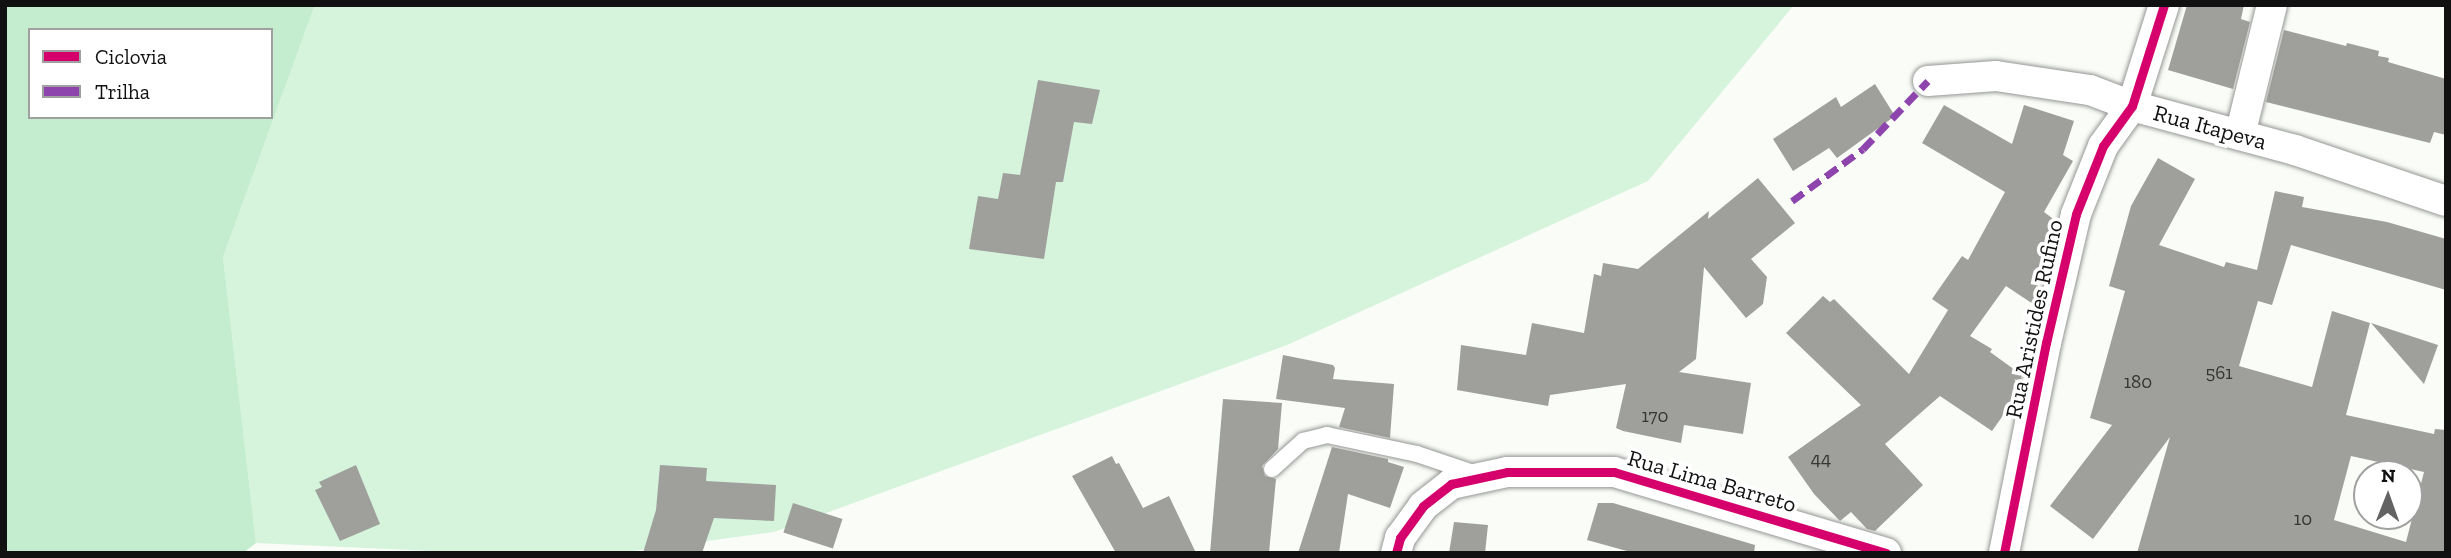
<!DOCTYPE html>
<html>
<head>
<meta charset="utf-8">
<style>
	body { margin:0 }
	#map { position:relative; width:2451px; height:558px; overflow:hidden; background:#f9fcf7; font-family:"Zilla Slab",serif }
	div>[style] { position:absolute }
	.green>* { inset:0; background:#d6f4dc }
	.forest>* { inset:0; background:#c3edce }
	.building>* { inset:0; background:#9fa09c; transform-origin:0 0 }
	.roads { filter:drop-shadow(0 0 2px #959795) drop-shadow(0 0 2px #959795) }
	.service>* { height:16px; margin:-8px; padding:0 8px; transform-origin:8px; border-radius:8px; background:#fefffe }
	.minor>* { height:30px; margin:-15px; padding:0 15px; transform-origin:15px; border-radius:15px; background:#fefffe }
	.quiet>* { height:7px; margin-top:-3.5px; transform-origin:0; background:repeating-linear-gradient(90deg,#8e44ad 0 14px,transparent 0 21px) }
	.cycleway>* { height:9px; margin:-4.5px; padding:0 4.5px; transform-origin:4.5px; border-radius:4.5px; background:#d6006c }
	span { translate:-50% -50%; white-space:nowrap; text-align:center; line-height:1.15; -webkit-text-stroke:7px #fff; paint-order:stroke }
	.number-label { font-size:19px; color:#343534 }
	.number-label span { -webkit-text-stroke-width:0 }
	.street-label { font-size:23px; color:#111 }
	.frame { position:absolute; inset:0; border:7px solid #111; pointer-events:none }
	.legend { position:absolute; left:28px; top:28px; width:245px; height:91px; box-sizing:border-box; background:#fff; border:2px solid #a0a0a0; margin:0; padding:9px 12px; list-style:none; font-size:21px; color:#111 }
	.legend li { display:flex; align-items:center; gap:14px; height:35px }
	.legend b { width:35px; border:2px solid #a0a0a0 }
	.north { position:absolute; left:2353px; top:460px; width:70px; height:70px; box-sizing:border-box; background:#fff; border:2px solid #a0a0a0; border-radius:50%; rotate:1deg; font-size:19px; font-weight:700; line-height:28px; text-align:center; color:#111 }
	.north::after { content:''; display:block; margin:auto; width:24px; height:32px; background:#626362; clip-path:polygon(50% 0,100% 100%,50% 72%,0 100%) }
</style>
</head>
<body>
<div id="map">
	<div class="green">
		<div style="clip-path:polygon(315px 5px,1794px 5px,1648px 181px,1287px 345px,774px 532px,618px 553px,475px 553px,256px 543px,223px 257px)"></div>
	</div>
	<div class="forest">
		<div style="clip-path:polygon(evenodd,5px 5px,315px 5px,223px 257px,256px 543px,243px 553px,5px 553px,5px 5px,30px 30px,271px 30px,271px 117px,30px 117px,30px 30px)"></div>
	</div>
	<div class="building">
		<div style="clip-path:polygon(2187px 5px,2244px 5px,2241px 19px,2250px 22px,2233px 89px,2168px 70px)"></div>
		<div style="clip-path:polygon(2284px 30px,2346px 46px,2347px 43px,2379px 51px,2378px 56px,2389px 58px,2388px 62px,2446px 79px,2446px 135px,2434px 132px,2430px 143px,2266px 102px)"></div>
		<div style="clip-path:polygon(1038px 80px,1100px 90px,1092px 124px,1074px 122px,1063px 182px,1056px 182px,1044px 259px,969px 249px,978px 196px,998px 199px,1003px 173px,1020px 175px)"></div>
		<div style="clip-path:polygon(1875px 84px,1895px 116px,1837px 158px,1829px 148px,1793px 171px,1773px 139px,1836px 97px,1841px 107px)"></div>
		<div style="clip-path:polygon(1944px 105px,2012px 144px,2024px 105px,2074px 121px,2063px 155px,2073px 161px,2044px 212px,2056px 221px,2033px 304px,2006px 286px,1970px 336px,1992px 349px,1990px 352px,2022px 375px,2014px 400px,1992px 431px,1940px 396px,1885px 444px,1923px 485px,1875px 531px,1867px 529px,1851px 512px,1840px 521px,1814px 494px,1788px 457px,1861px 405px,1786px 333px,1823px 296px,1830px 302px,1834px 299px,1909px 374px,1948px 310px,1932px 299px,1962px 256px,1968px 260px,2005px 192px,1922px 143px)"></div>
		<div style="clip-path:polygon(evenodd,2158px 158px,2195px 179px,2159px 245px,2224px 267px,2226px 262px,2257px 270px,2275px 191px,2304px 197px,2302px 207px,2387px 222px,2446px 239px,2446px 290px,2291px 245px,2272px 305px,2258px 301px,2239px 366px,2312px 387px,2332px 311px,2370px 323px,2346px 415px,2434px 434px,2435px 429px,2446px 430px,2446px 553px,2137px 553px,2170px 437px,2093px 539px,2050px 506px,2112px 425px,2090px 418px,2125px 291px,2109px 286px,2131px 206px,2158px 158px,2351px 456px,2424px 472px,2406px 542px,2334px 520px,2351px 456px)"></div>
		<div style="clip-path:polygon(1758px 178px,1795px 223px,1751px 259px,1767px 277px,1763px 304px,1746px 318px,1704px 267px,1696px 359px,1679px 372px,1751px 383px,1743px 434px,1684px 425px,1681px 443px,1623px 431px,1616px 428px,1626px 384px,1550px 395px,1548px 406px,1457px 390px,1461px 345px,1526px 355px,1532px 323px,1584px 333px,1594px 274px,1601px 276px,1603px 263px,1638px 269px,1709px 211px,1708px 219px)"></div>
		<div style="clip-path:polygon(2371px 323px,2438px 345px,2424px 384px)"></div>
		<div style="clip-path:polygon(1283px 355px,1333px 365px,1335px 368px,1333px 379px,1394px 384px,1390px 438px,1339px 427px,1345px 408px,1276px 399px)"></div>
		<div style="clip-path:polygon(1223px 399px,1282px 403px,1278px 449px,1262px 466px,1265px 476px,1276px 479px,1269px 553px,1210px 553px)"></div>
		<div style="clip-path:polygon(1332px 447px,1388px 459px,1388px 462px,1404px 467px,1390px 508px,1348px 494px,1339px 553px,1298px 553px)"></div>
		<div style="clip-path:polygon(1112px 456px,1116px 464px,1119px 463px,1143px 508px,1169px 496px,1196px 553px,1116px 553px,1072px 476px)"></div>
		<div style="clip-path:polygon(356px 465px,380px 524px,340px 541px,315px 490px,322px 487px,319px 482px)"></div>
		<div style="clip-path:polygon(660px 465px,707px 468px,706px 481px,776px 485px,774px 521px,714px 518px,702px 553px,643px 553px,656px 510px)"></div>
		<div style="left:793px;top:503px;width:52px;height:31px;rotate:18deg"></div>
		<div style="clip-path:polygon(1598px 503px,1613px 503px,1755px 545px,1754px 553px,1634px 553px,1587px 540px)"></div>
		<div style="clip-path:polygon(1454px 522px,1488px 525px,1485px 553px,1449px 553px)"></div>
	</div>
	<div class="roads">
		<div class="service">
			<div style="left:1272px;top:469px;width:42px;rotate:-42.1deg"></div>
			<div style="left:1303px;top:441px;width:25px;rotate:-14deg"></div>
			<div style="left:1327px;top:435px;width:92px;rotate:11.9deg"></div>
			<div style="left:1417px;top:454px;width:62px;rotate:18.7deg"></div>
		</div>
		<div class="minor">
			<div style="left:1928px;top:81px;width:68px;rotate:-4.2deg"></div>
			<div style="left:1996px;top:76px;width:95px;rotate:8.5deg"></div>
			<div style="left:2090px;top:90px;width:45px;rotate:20.9deg"></div>
			<div style="left:2132px;top:106px;width:169px;rotate:15.1deg"></div>
			<div style="left:2295px;top:150px;width:159px;rotate:18.7deg"></div>
			<div style="left:2240px;top:135px;width:134px;rotate:-76.2deg"></div>
			<div style="left:1396px;top:553px;width:16px;rotate:-75deg"></div>
			<div style="left:1400px;top:538px;width:39px;rotate:-54deg"></div>
			<div style="left:1423px;top:506px;width:36px;rotate:-38deg"></div>
			<div style="left:1451px;top:484px;width:57px;rotate:-12.1deg"></div>
			<div style="left:1507px;top:472px;width:107px"></div>
			<div style="left:1614px;top:472px;width:284px;rotate:16.6deg"></div>
			<div style="left:2004px;top:553px;width:214px;rotate:-78.7deg"></div>
			<div style="left:2046px;top:343px;width:132px;rotate:-76.9deg"></div>
			<div style="left:2076px;top:214px;width:73px;rotate:-68.3deg"></div>
			<div style="left:2103px;top:146px;width:49px;rotate:-54.1deg"></div>
			<div style="left:2132px;top:106px;width:106px;rotate:-72.4deg"></div>
		</div>
	</div>
	<div class="quiet">
		<div style="left:1792px;top:201px;width:88px;rotate:-36.2deg"></div>
		<div style="left:1863px;top:149px;width:94px;rotate:-46.3deg"></div>
	</div>
	<div class="cycleway">
		<div style="left:1396px;top:553px;width:16px;rotate:-75deg"></div>
		<div style="left:1400px;top:538px;width:39px;rotate:-54deg"></div>
		<div style="left:1423px;top:506px;width:36px;rotate:-38deg"></div>
		<div style="left:1451px;top:484px;width:57px;rotate:-12.1deg"></div>
		<div style="left:1507px;top:472px;width:107px"></div>
		<div style="left:1614px;top:472px;width:284px;rotate:16.6deg"></div>
		<div style="left:2004px;top:553px;width:214px;rotate:-78.7deg"></div>
		<div style="left:2046px;top:343px;width:132px;rotate:-76.9deg"></div>
		<div style="left:2076px;top:214px;width:73px;rotate:-68.3deg"></div>
		<div style="left:2103px;top:146px;width:49px;rotate:-54.1deg"></div>
		<div style="left:2132px;top:106px;width:106px;rotate:-72.4deg"></div>
	</div>
	<div class="number-label">
		<span style="left:2219px;top:373px">561</span>
		<span style="left:2138px;top:382px">180</span>
		<span style="left:1655px;top:416px">170</span>
		<span style="left:1821px;top:459px">44</span>
		<span style="left:2303px;top:519px">10</span>
	</div>
	<div class="street-label">
		<span style="left:2210px;top:127px;rotate:15deg">Rua Itapeva</span>
		<span style="left:2034px;top:319px;rotate:-78deg">Rua Aristides Rufino</span>
		<span style="left:1712px;top:481px;rotate:16deg">Rua Lima Barreto</span>
	</div>
	<div class="frame"></div>
	<ul class="legend">
	<li><b style="height:9px;background:#d6006c"></b>Ciclovia</li>
	<li><b style="height:9px;background:#8e44ad"></b>Trilha</li>
	</ul>
	<div class="north">N</div>
</div>
</body>
</html>
